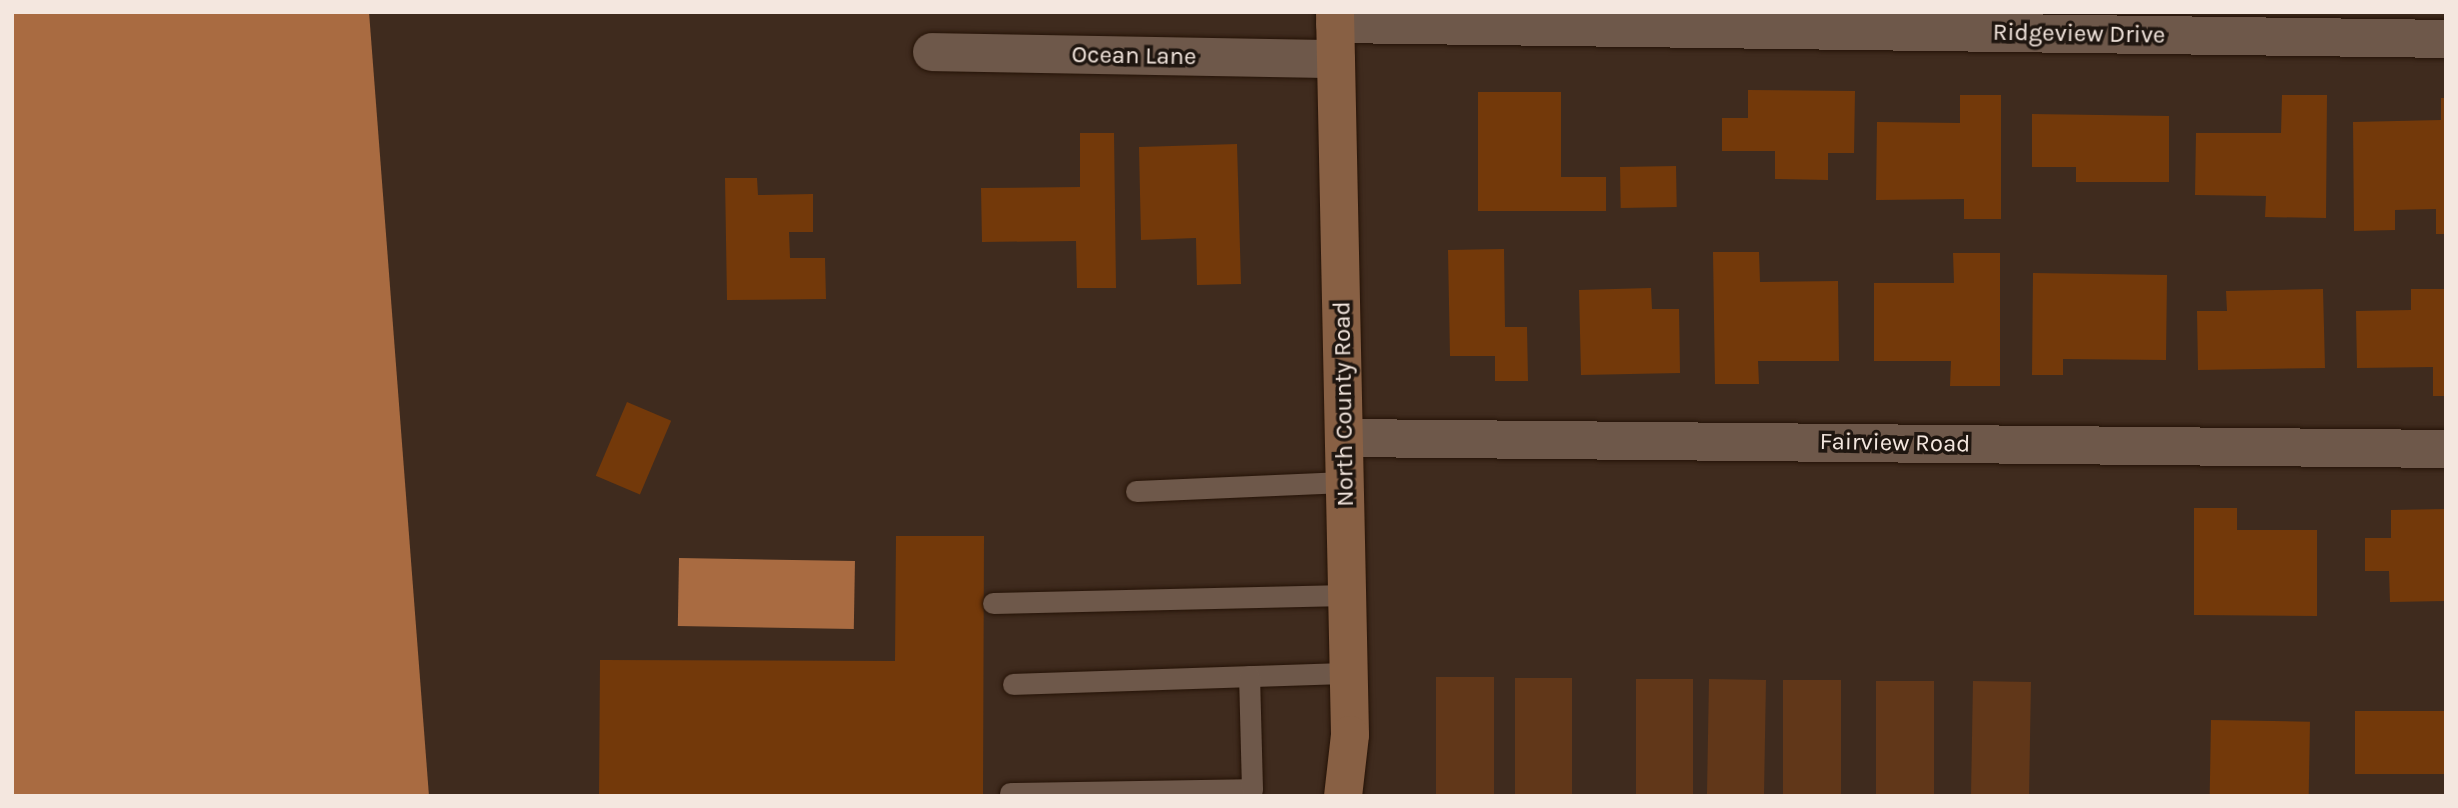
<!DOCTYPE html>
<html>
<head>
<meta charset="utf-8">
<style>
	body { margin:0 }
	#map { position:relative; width:2458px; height:808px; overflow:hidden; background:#3f2b1e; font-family:Karla,sans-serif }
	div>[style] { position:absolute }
	.green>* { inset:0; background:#613719; transform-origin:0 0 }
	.water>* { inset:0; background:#a96b41; transform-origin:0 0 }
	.building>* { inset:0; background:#73390a; transform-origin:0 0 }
	.roads { filter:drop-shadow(0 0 2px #251307) drop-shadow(0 0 2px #251307) }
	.lane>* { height:21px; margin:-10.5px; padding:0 10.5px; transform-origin:10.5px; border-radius:10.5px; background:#6e584a }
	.street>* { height:38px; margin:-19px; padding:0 19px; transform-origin:19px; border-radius:19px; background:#6e584a }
	.secondary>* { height:38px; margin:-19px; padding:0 19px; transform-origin:19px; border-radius:19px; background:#886044 }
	span { translate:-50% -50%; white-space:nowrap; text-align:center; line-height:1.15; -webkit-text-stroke:7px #1f1610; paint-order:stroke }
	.street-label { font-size:24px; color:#f4e7df }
	.frame { position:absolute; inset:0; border:14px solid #f4e7df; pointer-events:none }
</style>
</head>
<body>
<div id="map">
	<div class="green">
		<div style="left:1436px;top:677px;width:58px;height:119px"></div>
		<div style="left:1515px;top:678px;width:57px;height:118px"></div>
		<div style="left:1636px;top:679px;width:57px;height:117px"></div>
		<div style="left:1709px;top:679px;width:57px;height:117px;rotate:1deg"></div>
		<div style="left:1783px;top:680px;width:58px;height:116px"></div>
		<div style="left:1876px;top:681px;width:58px;height:115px"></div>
		<div style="left:1973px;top:681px;width:58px;height:115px;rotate:1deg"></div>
	</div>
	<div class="water">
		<div style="clip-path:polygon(12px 12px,369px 12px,429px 796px,12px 796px)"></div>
		<div style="left:679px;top:558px;width:176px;height:68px;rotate:1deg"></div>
	</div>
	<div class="building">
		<div style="clip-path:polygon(1748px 90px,1855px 91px,1854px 153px,1828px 153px,1828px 180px,1775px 179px,1775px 151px,1722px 151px,1722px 118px,1748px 118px)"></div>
		<div style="clip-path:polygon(1478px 92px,1561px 92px,1561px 177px,1606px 177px,1606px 211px,1478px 211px)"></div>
		<div style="clip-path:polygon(1960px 95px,2001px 95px,2001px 219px,1964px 219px,1964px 199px,1876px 200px,1877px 122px,1960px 123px)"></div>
		<div style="clip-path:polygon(2282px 95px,2327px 95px,2326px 218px,2265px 217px,2266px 196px,2195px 195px,2196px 133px,2281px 133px)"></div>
		<div style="clip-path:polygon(2441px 98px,2446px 98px,2446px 234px,2436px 234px,2436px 209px,2395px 210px,2395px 230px,2354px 231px,2353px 122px,2441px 120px)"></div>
		<div style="clip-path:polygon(2032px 114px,2169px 116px,2169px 182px,2076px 182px,2076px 167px,2032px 167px)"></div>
		<div style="clip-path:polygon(1080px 133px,1114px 133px,1116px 288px,1077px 288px,1076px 241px,982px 242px,981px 188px,1080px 187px)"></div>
		<div style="clip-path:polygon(1237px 144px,1241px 284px,1197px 285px,1196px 238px,1141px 240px,1139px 147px)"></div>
		<div style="left:1676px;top:166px;width:41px;height:56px;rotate:89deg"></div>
		<div style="clip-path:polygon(725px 178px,757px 178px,758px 195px,813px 194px,813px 232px,789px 232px,790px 258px,825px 258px,826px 299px,727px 300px)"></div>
		<div style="clip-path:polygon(1504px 249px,1505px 327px,1527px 327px,1528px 381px,1495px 381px,1495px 356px,1450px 356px,1448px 250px)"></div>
		<div style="clip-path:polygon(1713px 252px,1759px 252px,1760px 282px,1838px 281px,1839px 361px,1758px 361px,1759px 384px,1715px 384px)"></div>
		<div style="clip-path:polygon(1953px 253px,2000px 253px,2000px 386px,1950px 386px,1951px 361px,1874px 361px,1874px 283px,1954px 283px)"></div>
		<div style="clip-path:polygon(2033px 273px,2167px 275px,2166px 360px,2063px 359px,2063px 375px,2032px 375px)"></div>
		<div style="clip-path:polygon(1651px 288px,1652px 309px,1679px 309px,1680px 373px,1581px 375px,1579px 290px)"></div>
		<div style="clip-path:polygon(2323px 289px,2325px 368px,2198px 370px,2197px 311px,2227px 311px,2226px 291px)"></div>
		<div style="clip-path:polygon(2411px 289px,2446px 289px,2446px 396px,2433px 396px,2433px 367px,2357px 368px,2356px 311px,2411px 310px)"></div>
		<div style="left:627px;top:402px;width:48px;height:80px;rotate:23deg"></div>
		<div style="clip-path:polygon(2194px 508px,2237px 508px,2237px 530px,2317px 530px,2317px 616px,2194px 615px)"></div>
		<div style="clip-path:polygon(2446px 509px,2446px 601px,2390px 602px,2389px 571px,2365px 571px,2365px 538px,2391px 538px,2391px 510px)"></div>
		<div style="clip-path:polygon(896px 536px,984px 536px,983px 796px,599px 796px,600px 660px,895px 661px)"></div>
		<div style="left:2446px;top:711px;width:63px;height:91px;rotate:90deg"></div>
		<div style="left:2211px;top:720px;width:99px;height:76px;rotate:1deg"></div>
	</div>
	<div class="roads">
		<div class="lane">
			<div style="left:1136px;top:491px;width:209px;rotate:-2.5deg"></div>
			<div style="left:993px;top:603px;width:354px;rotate:-1.3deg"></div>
			<div style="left:1013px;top:684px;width:336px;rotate:-1.9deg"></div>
			<div style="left:1010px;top:793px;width:242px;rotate:-0.9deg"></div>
			<div style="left:1252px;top:789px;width:113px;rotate:-91.5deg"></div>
		</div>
		<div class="street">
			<div style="left:1335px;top:24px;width:1111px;rotate:0.77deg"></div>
			<div style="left:932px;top:52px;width:404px;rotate:1deg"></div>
			<div style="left:1345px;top:438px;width:1101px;rotate:0.57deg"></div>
		</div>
		<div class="secondary">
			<div style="left:1335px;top:12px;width:723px;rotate:88.81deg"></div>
			<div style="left:1350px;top:735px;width:61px;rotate:96.5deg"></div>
		</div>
	</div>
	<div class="street-label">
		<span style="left:2079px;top:34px;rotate:1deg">Ridgeview Drive</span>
		<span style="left:1134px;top:56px;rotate:1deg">Ocean Lane</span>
		<span style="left:1344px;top:404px;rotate:-91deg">North County Road</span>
		<span style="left:1895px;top:443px;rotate:1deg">Fairview Road</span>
	</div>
	<div class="frame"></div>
</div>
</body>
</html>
